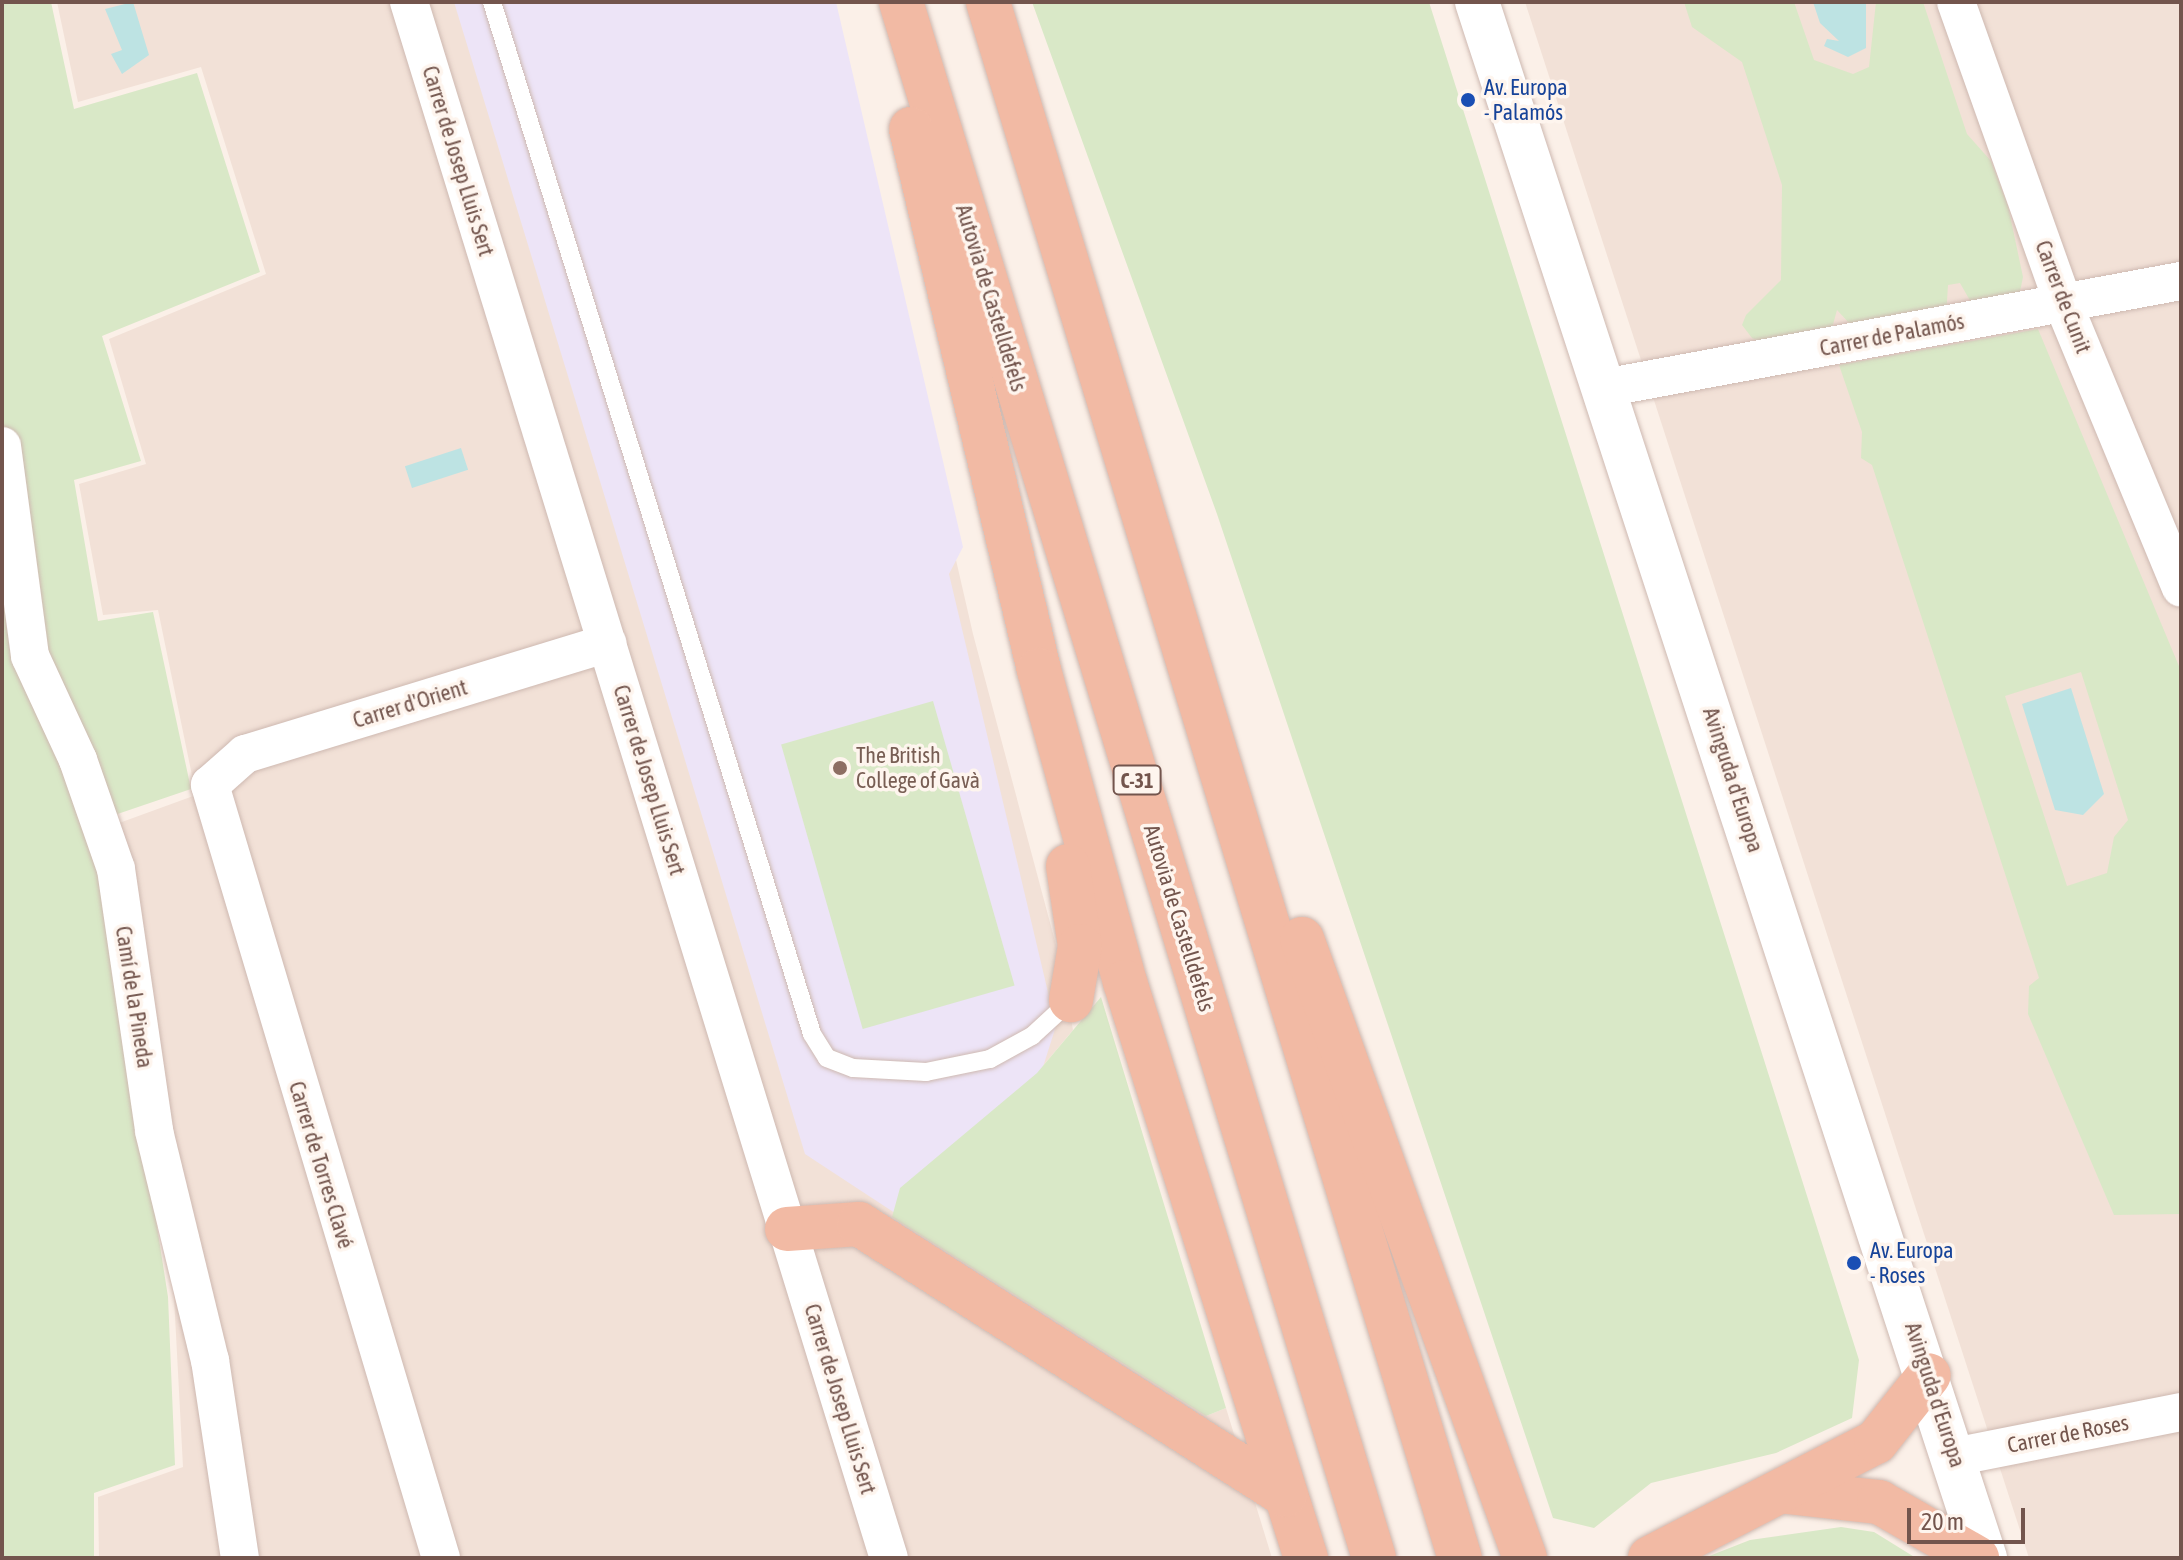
<!DOCTYPE html>
<html>
<head>
<meta charset="utf-8">
<style>
	body { margin:0 }
	#map { position:relative; width:2183px; height:1560px; overflow:hidden; background:#fbf0e8; font-family:"Asap Condensed",sans-serif }
	div>[style] { position:absolute }
	.residential>* { inset:0; background:#f2e1d7 }
	.education>* { inset:0; background:#ede4f7 }
	.green>* { inset:0; background:#d9e8c7; transform-origin:0 0 }
	.water>* { inset:0; background:#bde3e3; transform-origin:0 0 }
	.roads { filter:drop-shadow(0 0 2px #ceb9b1) drop-shadow(0 0 2px #ceb9b1) }
	.service>* { height:18px; margin:-9px; padding:0 9px; transform-origin:9px; border-radius:9px; background:#fff }
	.minor>* { height:38px; margin:-19px; padding:0 19px; transform-origin:19px; border-radius:19px; background:#fff }
	.tertiary>* { height:44px; margin:-22px; padding:0 22px; transform-origin:22px; border-radius:22px; background:#fff }
	.trunk>* { height:44px; margin:-22px; padding:0 22px; transform-origin:22px; border-radius:22px; background:#f2baa4 }
	.dots>* { width:22px; height:22px; translate:-50% -50%; box-sizing:border-box; border:4px solid #fef5ee; border-radius:50% }
	span { translate:-50% -50%; white-space:nowrap; text-align:center; line-height:1.15; -webkit-text-stroke:7px #fef5ee; paint-order:stroke }
	.shield-label span { padding:2px 6px; background:#fef5ee; border:2px solid; border-radius:6px; -webkit-text-stroke-width:0 }
	.shield-label { font-size:20px; color:#73554d; font-weight:700 }
	.transit-label { font-size:22px; color:#164399 }
	.left { translate:0 -50%; text-align:left }
	.street-label { font-size:22px; color:#73554d }
	.education-label { font-size:22px; color:#785e54 }
	.frame { position:absolute; inset:0; border:4px solid #73554d; pointer-events:none }
	.scale { position:absolute; left:1907px; top:1508px; width:118px; height:36px; box-sizing:border-box; border:4px solid #73554d; border-top:0; padding-left:10px; font-size:24px; line-height:28px; white-space:nowrap; color:#73554d; -webkit-text-stroke:6px #fef5ee; paint-order:stroke }
</style>
</head>
<body>
<div id="map">
	<div class="residential">
		<div style="clip-path:polygon(57px 2px,828px 2px,973px 634px,1060px 960px,1073px 1030px,1037px 1073px,1206px 1416px,1226px 1408px,1272px 1558px,99px 1558px,98px 1497px,183px 1467px,174px 1297px,100px 830px,196px 795px,158px 610px,103px 615px,79px 484px,146px 464px,109px 339px,266px 274px,201px 67px,78px 102px)"></div>
		<div style="clip-path:polygon(1525px 2px,2181px 2px,2181px 1558px,2029px 1558px)"></div>
	</div>
	<div class="education">
		<div style="clip-path:polygon(454px 2px,836px 2px,963px 547px,949px 574px,1056px 1026px,990px 1234px,971px 1263px,805px 1154px)"></div>
	</div>
	<div class="green">
		<div style="clip-path:polygon(2px 2px,51px 2px,74px 109px,197px 73px,260px 272px,102px 336px,141px 461px,74px 480px,98px 621px,153px 612px,191px 789px,94px 822px,168px 1297px,175px 1465px,94px 1493px,94px 1558px,2px 1558px)"></div>
		<div style="clip-path:polygon(1032px 2px,1429px 2px,1859px 1360px,1852px 1418px,1776px 1453px,1651px 1483px,1594px 1528px,1553px 1518px,1217px 514px)"></div>
		<div style="clip-path:polygon(1684px 2px,1794px 2px,1814px 60px,1853px 74px,1869px 67px,1876px 2px,1923px 2px,1967px 134px,1991px 161px,2008px 206px,2023px 277px,2017px 306px,1976px 311px,1960px 283px,1948px 285px,1946px 317px,1851px 325px,1837px 310px,1832px 328px,1774px 347px,1752px 338px,1742px 325px,1746px 315px,1781px 280px,1782px 185px,1742px 62px,1692px 27px)"></div>
		<div style="clip-path:polygon(evenodd,2038px 329px,2181px 671px,2181px 1214px,2114px 1215px,2028px 1014px,2029px 986px,2039px 978px,1872px 465px,1861px 458px,1862px 432px,1839px 365px,2038px 329px,2081px 672px,2128px 820px,2114px 837px,2107px 873px,2067px 886px,2005px 696px,2081px 672px)"></div>
		<div style="left:933px;top:701px;width:296px;height:158px;rotate:74deg"></div>
		<div style="clip-path:polygon(1101px 997px,1226px 1408px,1206px 1416px,892px 1217px,900px 1188px,1037px 1073px)"></div>
		<div style="clip-path:polygon(1841px 1527px,1874px 1532px,1916px 1558px,1704px 1558px,1750px 1540px)"></div>
	</div>
	<div class="water">
		<div style="clip-path:polygon(133px 2px,149px 55px,122px 74px,111px 54px,122px 50px,105px 9px)"></div>
		<div style="clip-path:polygon(1813px 2px,1866px 2px,1866px 48px,1848px 57px,1824px 46px,1827px 39px,1839px 41px,1820px 23px)"></div>
		<div style="left:461px;top:448px;width:23px;height:59px;rotate:72deg"></div>
		<div style="clip-path:polygon(2071px 688px,2104px 794px,2083px 815px,2055px 810px,2022px 704px)"></div>
	</div>
	<div class="roads">
		<div class="service">
			<div style="left:492px;top:2px;width:1080px;rotate:72.77deg"></div>
			<div style="left:812px;top:1034px;width:28px;rotate:58deg"></div>
			<div style="left:827px;top:1058px;width:28px;rotate:21deg"></div>
			<div style="left:853px;top:1068px;width:73px;rotate:3.1deg"></div>
			<div style="left:926px;top:1072px;width:65px;rotate:-11.5deg"></div>
			<div style="left:990px;top:1059px;width:48px;rotate:-28.7deg"></div>
			<div style="left:1032px;top:1036px;width:53px;rotate:-42.7deg"></div>
		</div>
		<div class="minor">
			<div style="left:409px;top:2px;width:1628px;rotate:72.86deg"></div>
			<div style="left:1956px;top:2px;width:319px;rotate:70.4deg"></div>
			<div style="left:2063px;top:303px;width:308px;rotate:67.5deg"></div>
			<div style="left:1604px;top:388px;width:587px;rotate:-10.51deg"></div>
			<div style="left:2px;top:446px;width:212px;rotate:82.4deg"></div>
			<div style="left:30px;top:656px;width:115px;rotate:65.2deg"></div>
			<div style="left:78px;top:760px;width:115px;rotate:70.8deg"></div>
			<div style="left:116px;top:869px;width:265px;rotate:81.7deg"></div>
			<div style="left:154px;top:1131px;width:236px;rotate:76.3deg"></div>
			<div style="left:210px;top:1360px;width:200px;rotate:81.4deg"></div>
			<div style="left:1954px;top:1457px;width:231px;rotate:-11.2deg"></div>
			<div style="left:441px;top:1558px;width:807px;rotate:-106.64deg"></div>
			<div style="left:210px;top:785px;width:47px;rotate:-41.5deg"></div>
			<div style="left:245px;top:754px;width:379px;rotate:-17deg"></div>
		</div>
		<div class="tertiary">
			<div style="left:1477px;top:2px;width:1637px;rotate:71.92deg"></div>
		</div>
		<div class="trunk">
			<div style="left:901px;top:2px;width:1626px;rotate:73.09deg"></div>
			<div style="left:988px;top:2px;width:1626px;rotate:73.13deg"></div>
			<div style="left:911px;top:129px;width:556px;rotate:76.69deg"></div>
			<div style="left:1039px;top:670px;width:324px;rotate:74.6deg"></div>
			<div style="left:1125px;top:982px;width:604px;rotate:72.56deg"></div>
			<div style="left:1068px;top:866px;width:81px;rotate:81.5deg"></div>
			<div style="left:1080px;top:946px;width:55px;rotate:99.5deg"></div>
			<div style="left:1302px;top:939px;width:658px;rotate:70.19deg"></div>
			<div style="left:787px;top:1229px;width:72px;rotate:-4deg"></div>
			<div style="left:859px;top:1224px;width:505px;rotate:32.46deg"></div>
			<div style="left:1787px;top:1492px;width:93px;rotate:6.2deg"></div>
			<div style="left:1879px;top:1502px;width:113px;rotate:29.7deg"></div>
			<div style="left:1650px;top:1558px;width:254px;rotate:-27.2deg"></div>
			<div style="left:1876px;top:1442px;width:85px;rotate:-51.7deg"></div>
		</div>
	</div>
	<div class="dots">
		<div style="left:1468px;top:100px;background:#1a4fb4"></div>
		<div style="left:840px;top:768px;background:#8d6e63"></div>
		<div style="left:1854px;top:1263px;background:#1a4fb4"></div>
	</div>
	<div class="shield-label">
		<span style="left:1137px;top:780px">C-31</span>
	</div>
	<div class="transit-label">
		<span class="left" style="left:1484px;top:100px">Av. Europa<br>- Palamós</span>
		<span class="left" style="left:1870px;top:1263px">Av. Europa<br>- Roses</span>
	</div>
	<div class="street-label">
		<span style="left:458px;top:161px;rotate:73deg">Carrer de Josep Lluis Sert</span>
		<span style="left:2063px;top:297px;rotate:69deg">Carrer de Cunit</span>
		<span style="left:991px;top:298px;rotate:73deg">Autovia de Castelldefels</span>
		<span style="left:1892px;top:335px;rotate:-11deg">Carrer de Palamós</span>
		<span style="left:410px;top:704px;rotate:-17deg">Carrer d'Orient</span>
		<span style="left:649px;top:780px;rotate:73deg">Carrer de Josep Lluis Sert</span>
		<span style="left:1733px;top:780px;rotate:72deg">Avinguda d'Europa</span>
		<span style="left:1179px;top:918px;rotate:73deg">Autovia de Castelldefels</span>
		<span style="left:134px;top:997px;rotate:81deg">Camí de la Pineda</span>
		<span style="left:321px;top:1165px;rotate:73deg">Carrer de Torres Clavé</span>
		<span style="left:1935px;top:1395px;rotate:72deg">Avinguda d'Europa</span>
		<span style="left:840px;top:1399px;rotate:73deg">Carrer de Josep Lluis Sert</span>
		<span style="left:2068px;top:1434px;rotate:-11deg">Carrer de Roses</span>
	</div>
	<div class="education-label">
		<span class="left" style="left:856px;top:768px">The British<br>College of Gavà</span>
	</div>
	<div class="frame"></div>
	<div class="scale">20 m</div>
</div>
</body>
</html>
